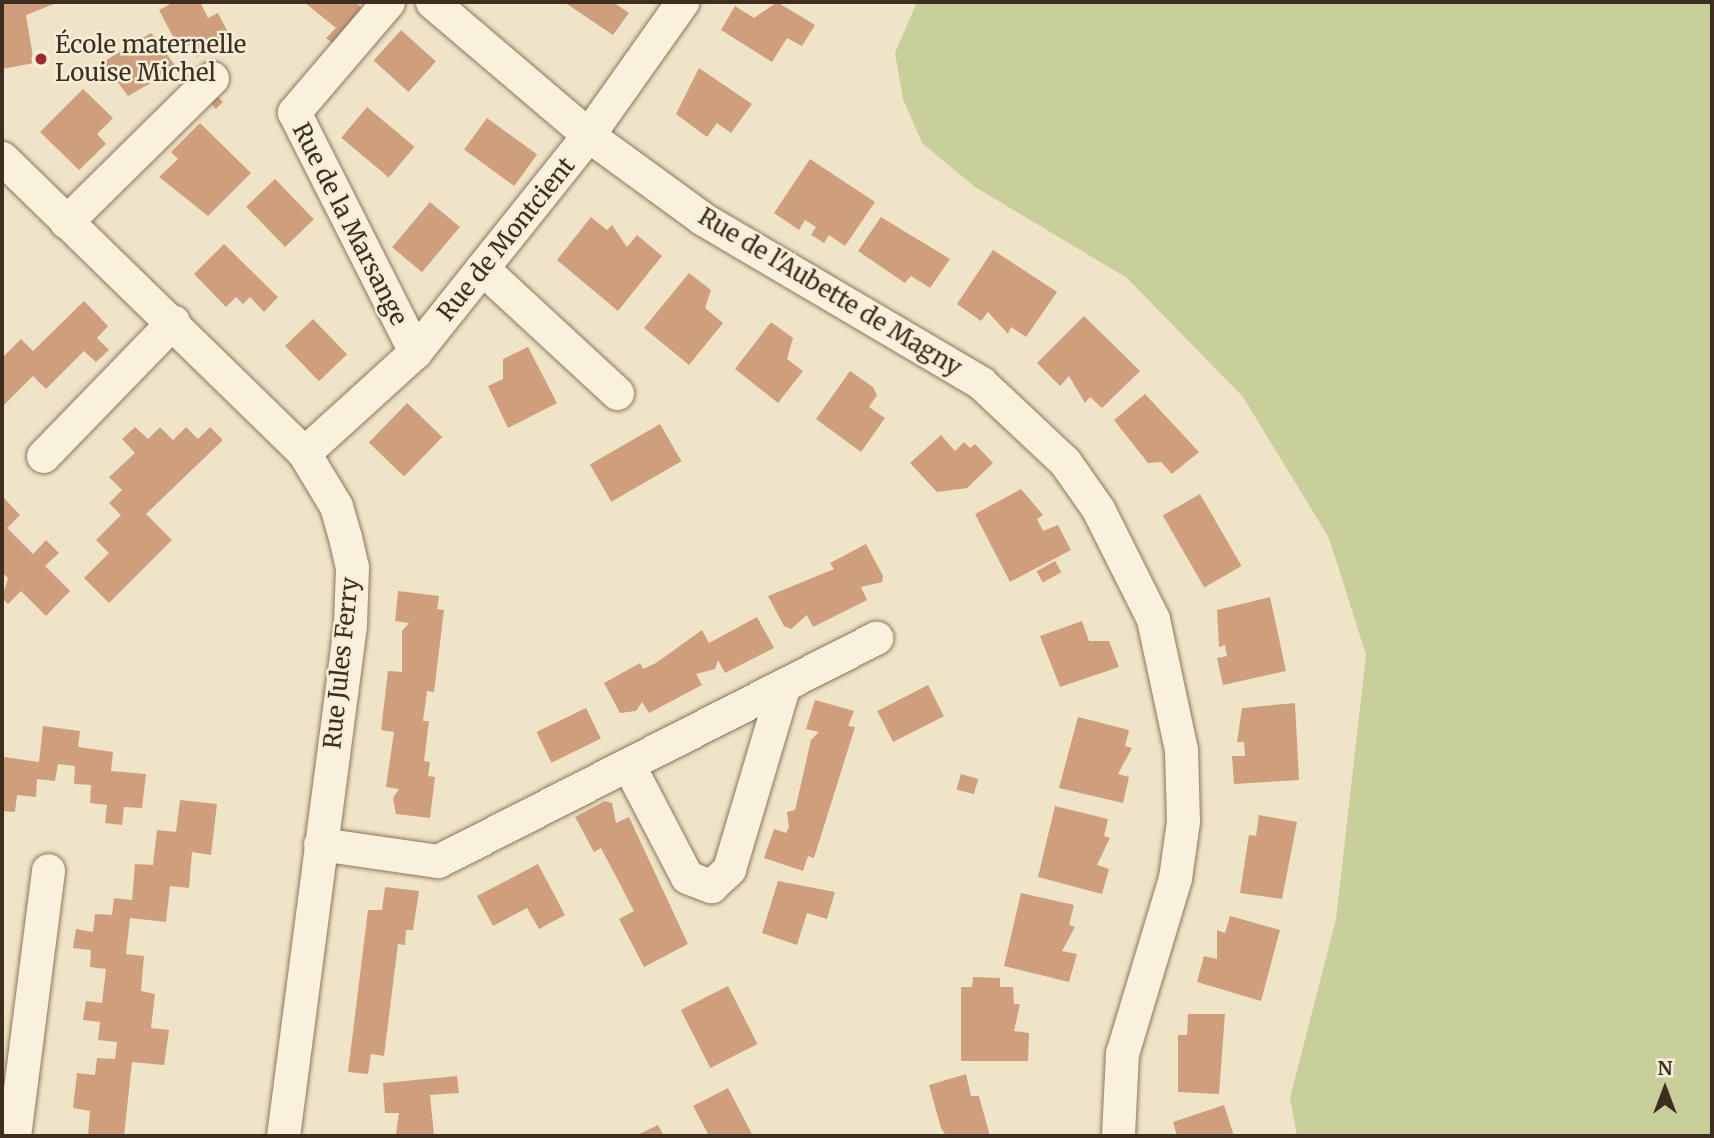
<!DOCTYPE html>
<html>
<head>
<meta charset="utf-8">
<style>
	body { margin:0 }
	#map { position:relative; width:1714px; height:1138px; overflow:hidden; background:#f0e4c8; font-family:Merriweather,serif }
	div>[style] { position:absolute }
	.green>* { inset:0; background:#c9cf9b }
	.building>* { inset:0; background:#cf9f7d; transform-origin:0 0 }
	.roads { filter:drop-shadow(0 0 2px #8d765c) drop-shadow(0 0 2px #8d765c) }
	.minor>* { height:33px; margin:-16.5px; padding:0 16.5px; transform-origin:16.5px; border-radius:16.5px; background:#faf1dc }
	.dots>* { width:19px; height:19px; translate:-50% -50%; box-sizing:border-box; border:4px solid #f7eed8; border-radius:50% }
	span { translate:-50% -50%; white-space:nowrap; text-align:center; line-height:1.15; -webkit-text-stroke:5px #f7eed8; paint-order:stroke }
	.poi-label { font-size:24px; color:#3d2e20 }
	.left { translate:0 -50%; text-align:left }
	.street-label { font-size:24px; color:#3d2e20 }
	.frame { position:absolute; inset:0; border:4px solid #3d2e20; pointer-events:none }
	.north { position:absolute; left:1630px; top:1054px; width:70px; height:70px; -webkit-text-stroke:5px #f7eed8; paint-order:stroke; rotate:0deg; font-size:19px; font-weight:700; line-height:28px; text-align:center; color:#3d2e20 }
	.north::after { content:''; display:block; margin:auto; width:24px; height:32px; background:#3d2e20; clip-path:polygon(50% 0,100% 100%,50% 72%,0 100%) }
</style>
</head>
<body>
<div id="map">
	<div class="green">
		<div style="clip-path:polygon(917px 2px,1712px 2px,1712px 1136px,1297px 1136px,1290px 1098px,1336px 919px,1366px 655px,1329px 538px,1243px 397px,1127px 278px,975px 187px,922px 143px,903px 99px,895px 53px)"></div>
	</div>
	<div class="building">
		<div style="clip-path:polygon(2px 2px,59px 2px,26px 15px,34px 63px,2px 69px)"></div>
		<div style="clip-path:polygon(174px 2px,200px 2px,208px 18px,218px 13px,231px 38px,197px 57px,191px 44px,180px 50px,159px 10px)"></div>
		<div style="clip-path:polygon(304px 2px,356px 2px,367px 15px,339px 48px,326px 38px,336px 28px)"></div>
		<div style="clip-path:polygon(564px 2px,613px 2px,629px 13px,613px 35px)"></div>
		<div style="clip-path:polygon(777px 2px,815px 25px,802px 46px,787px 38px,772px 62px,721px 30px,735px 6px,754px 18px)"></div>
		<div style="left:401px;top:30px;width:47px;height:41px;rotate:42deg"></div>
		<div style="clip-path:polygon(151px 33px,177px 68px,128px 96px,103px 62px)"></div>
		<div style="clip-path:polygon(699px 68px,752px 104px,731px 133px,717px 123px,707px 137px,676px 114px)"></div>
		<div style="clip-path:polygon(83px 89px,113px 118px,97px 134px,106px 144px,79px 170px,40px 132px)"></div>
		<div style="clip-path:polygon(217px 96px,223px 102px,216px 109px,210px 102px)"></div>
		<div style="left:367px;top:107px;width:62px;height:40px;rotate:40deg"></div>
		<div style="left:487px;top:118px;width:62px;height:39px;rotate:36deg"></div>
		<div style="clip-path:polygon(200px 123px,251px 173px,208px 216px,159px 177px,178px 159px,171px 152px)"></div>
		<div style="clip-path:polygon(810px 159px,875px 202px,845px 246px,829px 235px,824px 243px,811px 235px,816px 227px,805px 220px,799px 230px,774px 213px)"></div>
		<div style="left:275px;top:179px;width:56px;height:40px;rotate:46deg"></div>
		<div style="left:430px;top:202px;width:39px;height:59px;rotate:40deg"></div>
		<div style="clip-path:polygon(591px 217px,607px 230px,612px 225px,627px 247px,637px 235px,662px 256px,618px 311px,557px 260px)"></div>
		<div style="clip-path:polygon(881px 217px,950px 259px,930px 288px,911px 276px,905px 283px,858px 251px)"></div>
		<div style="clip-path:polygon(224px 244px,278px 297px,264px 312px,250px 297px,243px 304px,236px 297px,226px 307px,194px 274px)"></div>
		<div style="clip-path:polygon(993px 250px,1057px 292px,1026px 337px,1011px 327px,1008px 334px,988px 312px,981px 321px,957px 304px)"></div>
		<div style="clip-path:polygon(689px 273px,711px 290px,705px 308px,723px 323px,689px 365px,644px 328px)"></div>
		<div style="clip-path:polygon(84px 301px,108px 326px,97px 338px,109px 350px,96px 362px,84px 351px,46px 389px,33px 376px,2px 407px,2px 358px,21px 339px,33px 351px)"></div>
		<div style="clip-path:polygon(1084px 316px,1140px 371px,1102px 408px,1090px 397px,1085px 403px,1069px 376px,1060px 386px,1037px 363px)"></div>
		<div style="left:313px;top:319px;width:49px;height:39px;rotate:46deg"></div>
		<div style="clip-path:polygon(771px 322px,793px 338px,787px 359px,803px 371px,778px 403px,735px 369px)"></div>
		<div style="clip-path:polygon(528px 347px,557px 403px,508px 428px,488px 386px,503px 379px,503px 359px)"></div>
		<div style="clip-path:polygon(850px 371px,873px 387px,877px 395px,869px 407px,885px 418px,861px 452px,816px 419px)"></div>
		<div style="clip-path:polygon(1145px 394px,1199px 452px,1172px 474px,1161px 462px,1148px 463px,1114px 420px)"></div>
		<div style="left:407px;top:403px;width:49px;height:55px;rotate:44deg"></div>
		<div style="left:660px;top:424px;width:43px;height:81px;rotate:60deg"></div>
		<div style="clip-path:polygon(135px 427px,148px 439px,160px 427px,173px 440px,186px 427px,198px 439px,210px 427px,223px 440px,146px 514px,172px 540px,109px 603px,84px 578px,109px 553px,96px 540px,121px 515px,109px 503px,122px 490px,109px 477px,135px 453px,122px 439px)"></div>
		<div style="clip-path:polygon(941px 435px,955px 451px,964px 442px,970px 448px,975px 444px,993px 463px,967px 488px,937px 492px,910px 463px)"></div>
		<div style="clip-path:polygon(1021px 489px,1043px 515px,1037px 519px,1043px 531px,1058px 525px,1071px 550px,1010px 582px,975px 514px)"></div>
		<div style="left:1200px;top:494px;width:83px;height:43px;rotate:60deg"></div>
		<div style="clip-path:polygon(2px 496px,20px 515px,7px 528px,33px 554px,46px 540px,59px 553px,45px 566px,70px 591px,46px 616px,21px 591px,8px 604px,2px 598px,8px 578px,2px 572px)"></div>
		<div style="clip-path:polygon(866px 544px,883px 576px,882px 582px,861px 587px,867px 600px,813px 627px,807px 615px,791px 629px,784px 626px,768px 596px,834px 569px,830px 563px)"></div>
		<div style="left:1055px;top:561px;width:13px;height:21px;rotate:61deg"></div>
		<div style="clip-path:polygon(398px 591px,439px 596px,437px 609px,444px 610px,434px 692px,427px 691px,423px 721px,429px 721px,424px 761px,430px 762px,428px 776px,435px 777px,430px 818px,396px 814px,393px 798px,399px 789px,386px 787px,394px 732px,381px 730px,388px 671px,402px 672px,402px 631px,409px 623px,395px 621px)"></div>
		<div style="clip-path:polygon(1270px 597px,1286px 671px,1223px 685px,1217px 658px,1227px 656px,1225px 645px,1219px 647px,1217px 610px)"></div>
		<div style="clip-path:polygon(757px 617px,774px 648px,725px 673px,718px 660px,715px 669px,696px 674px,702px 685px,649px 713px,642px 702px,636px 711px,620px 713px,604px 683px,640px 663px,643px 669px,656px 663px,702px 630px,709px 643px)"></div>
		<div style="clip-path:polygon(1082px 621px,1089px 641px,1109px 641px,1119px 667px,1060px 687px,1040px 636px)"></div>
		<div style="left:928px;top:685px;width:35px;height:57px;rotate:63deg"></div>
		<div style="clip-path:polygon(815px 700px,854px 711px,848px 726px,855px 727px,814px 858px,808px 856px,803px 871px,764px 858px,774px 829px,786px 833px,789px 827px,787px 812px,795px 810px,811px 740px,819px 732px,806px 729px)"></div>
		<div style="clip-path:polygon(1295px 703px,1299px 780px,1234px 784px,1232px 756px,1245px 756px,1244px 742px,1237px 742px,1242px 708px)"></div>
		<div style="left:586px;top:708px;width:34px;height:55px;rotate:64deg"></div>
		<div style="clip-path:polygon(1078px 717px,1129px 730px,1125px 746px,1132px 748px,1118px 774px,1129px 777px,1123px 803px,1059px 788px)"></div>
		<div style="clip-path:polygon(43px 726px,80px 731px,78px 747px,113px 752px,111px 771px,146px 774px,142px 808px,124px 807px,122px 825px,105px 823px,107px 805px,90px 803px,91px 785px,74px 784px,75px 766px,58px 764px,55px 781px,37px 779px,36px 797px,17px 795px,15px 812px,2px 811px,4px 757px,39px 762px)"></div>
		<div style="left:961px;top:774px;width:18px;height:16px;rotate:16deg"></div>
		<div style="clip-path:polygon(180px 800px,217px 804px,211px 855px,192px 852px,189px 888px,170px 886px,166px 922px,130px 918px,126px 954px,144px 956px,141px 991px,155px 994px,151px 1028px,169px 1030px,164px 1065px,132px 1062px,124px 1136px,88px 1136px,90px 1111px,73px 1108px,77px 1073px,95px 1075px,97px 1058px,115px 1059px,117px 1042px,98px 1040px,100px 1022px,83px 1020px,86px 1001px,102px 1003px,106px 969px,90px 967px,91px 950px,73px 948px,76px 929px,93px 932px,95px 914px,112px 915px,114px 898px,132px 900px,135px 864px,153px 865px,157px 830px,176px 832px)"></div>
		<div style="clip-path:polygon(605px 801px,612px 803px,616px 823px,629px 817px,688px 944px,644px 967px,619px 919px,634px 911px,601px 848px,594px 852px,575px 817px)"></div>
		<div style="clip-path:polygon(1055px 806px,1108px 819px,1104px 836px,1110px 838px,1097px 865px,1109px 869px,1102px 894px,1038px 877px)"></div>
		<div style="clip-path:polygon(1259px 815px,1297px 822px,1282px 899px,1240px 893px,1249px 835px,1256px 836px)"></div>
		<div style="clip-path:polygon(538px 864px,565px 915px,539px 929px,527px 908px,493px 926px,477px 896px)"></div>
		<div style="clip-path:polygon(778px 881px,835px 892px,827px 919px,807px 913px,797px 945px,762px 933px)"></div>
		<div style="clip-path:polygon(385px 887px,419px 891px,413px 930px,406px 930px,405px 945px,398px 944px,384px 1056px,371px 1054px,368px 1074px,348px 1072px,368px 910px,382px 910px)"></div>
		<div style="clip-path:polygon(1021px 893px,1074px 905px,1069px 925px,1075px 927px,1062px 951px,1077px 954px,1069px 982px,1004px 966px)"></div>
		<div style="clip-path:polygon(1230px 916px,1280px 930px,1261px 1001px,1197px 982px,1204px 956px,1217px 959px,1217px 930px,1225px 933px)"></div>
		<div style="clip-path:polygon(973px 977px,1000px 978px,1000px 987px,1013px 987px,1014px 1004px,1020px 1004px,1014px 1031px,1029px 1033px,1028px 1061px,961px 1061px,961px 987px,972px 987px)"></div>
		<div style="left:728px;top:986px;width:65px;height:53px;rotate:63deg"></div>
		<div style="clip-path:polygon(1188px 1014px,1225px 1014px,1219px 1094px,1178px 1092px,1178px 1035px,1187px 1035px)"></div>
		<div style="clip-path:polygon(966px 1074px,971px 1096px,979px 1096px,990px 1136px,946px 1136px,941px 1128px,929px 1085px)"></div>
		<div style="clip-path:polygon(457px 1076px,459px 1093px,430px 1095px,434px 1135px,396px 1134px,399px 1113px,385px 1113px,383px 1083px)"></div>
		<div style="clip-path:polygon(728px 1088px,753px 1136px,709px 1136px,693px 1106px)"></div>
		<div style="clip-path:polygon(1224px 1105px,1234px 1136px,1177px 1136px,1173px 1122px)"></div>
		<div style="clip-path:polygon(658px 1125px,664px 1136px,635px 1136px)"></div>
	</div>
	<div class="roads">
		<div class="minor">
			<div style="left:388px;top:2px;width:145px;rotate:130.5deg"></div>
			<div style="left:294px;top:112px;width:269px;rotate:63.2deg"></div>
			<div style="left:432px;top:2px;width:205px;rotate:40.4deg"></div>
			<div style="left:588px;top:135px;width:142px;rotate:36.1deg"></div>
			<div style="left:703px;top:219px;width:323px;rotate:30.5deg"></div>
			<div style="left:981px;top:383px;width:115px;rotate:43.2deg"></div>
			<div style="left:1065px;top:462px;width:57px;rotate:54.9deg"></div>
			<div style="left:1098px;top:509px;width:123px;rotate:63.4deg"></div>
			<div style="left:1153px;top:619px;width:134px;rotate:77.9deg"></div>
			<div style="left:1181px;top:750px;width:71px;rotate:88.4deg"></div>
			<div style="left:1183px;top:821px;width:58px;rotate:98deg"></div>
			<div style="left:1175px;top:878px;width:183px;rotate:106.8deg"></div>
			<div style="left:1122px;top:1053px;width:83px;rotate:92.8deg"></div>
			<div style="left:2px;top:158px;width:422px;rotate:44.3deg"></div>
			<div style="left:304px;top:453px;width:62px;rotate:58.9deg"></div>
			<div style="left:336px;top:506px;width:32px;rotate:74deg"></div>
			<div style="left:345px;top:537px;width:31px;rotate:77deg"></div>
			<div style="left:352px;top:567px;width:58px;rotate:92deg"></div>
			<div style="left:350px;top:625px;width:515px;rotate:97.47deg"></div>
			<div style="left:66px;top:222px;width:205px;rotate:-44.6deg"></div>
			<div style="left:482px;top:268px;width:184px;rotate:42.8deg"></div>
			<div style="left:304px;top:453px;width:150px;rotate:-42.3deg"></div>
			<div style="left:415px;top:352px;width:278px;rotate:-51.4deg"></div>
			<div style="left:588px;top:135px;width:163px;rotate:-54.7deg"></div>
			<div style="left:43px;top:456px;width:187px;rotate:-45.9deg"></div>
			<div style="left:629px;top:766px;width:125px;rotate:62.4deg"></div>
			<div style="left:687px;top:877px;width:26px;rotate:21deg"></div>
			<div style="left:711px;top:886px;width:25px;rotate:-43deg"></div>
			<div style="left:729px;top:869px;width:189px;rotate:-73.4deg"></div>
			<div style="left:320px;top:844px;width:119px;rotate:8.2deg"></div>
			<div style="left:438px;top:861px;width:492px;rotate:-27deg"></div>
			<div style="left:14px;top:1136px;width:268px;rotate:-82.7deg"></div>
		</div>
	</div>
	<div class="dots">
		<div style="left:41px;top:59px;background:#9e2a2b"></div>
	</div>
	<div class="poi-label">
		<span class="left" style="left:55px;top:59px">École maternelle<br>Louise Michel</span>
	</div>
	<div class="street-label">
		<span style="left:350px;top:224px;rotate:63deg">Rue de la Marsange</span>
		<span style="left:506px;top:239px;rotate:-51deg">Rue de Montcient</span>
		<span style="left:830px;top:292px;rotate:31deg">Rue de l'Aubette de Magny</span>
		<span style="left:341px;top:663px;rotate:-84deg">Rue Jules Ferry</span>
	</div>
	<div class="frame"></div>
	<div class="north">N</div>
</div>
</body>
</html>
